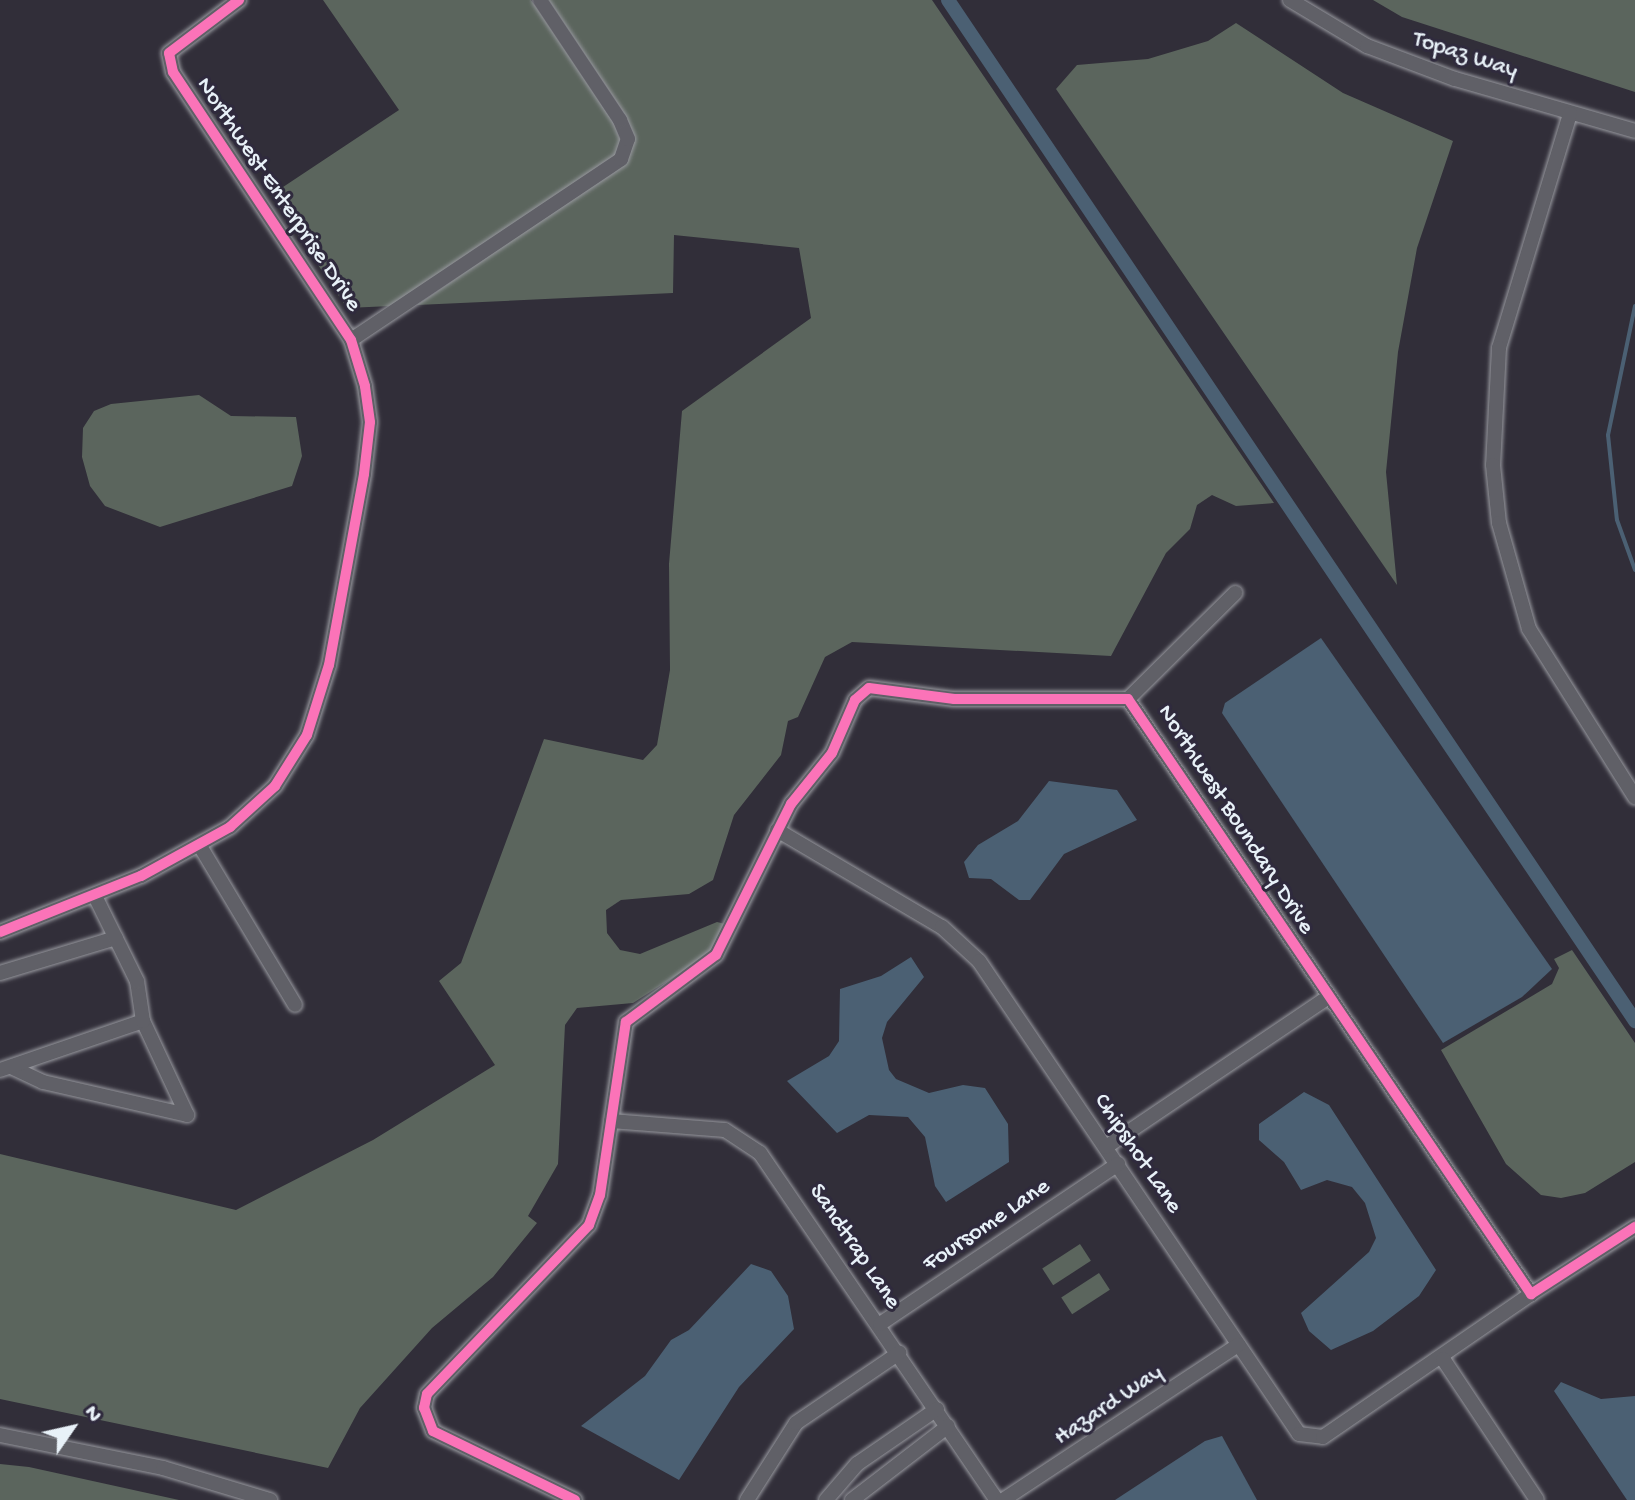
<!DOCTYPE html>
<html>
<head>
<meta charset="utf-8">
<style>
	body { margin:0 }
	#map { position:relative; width:1635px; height:1500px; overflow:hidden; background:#312e39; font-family:"Gochi Hand",sans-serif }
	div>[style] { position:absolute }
	.green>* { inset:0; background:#5b655d; transform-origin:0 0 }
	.water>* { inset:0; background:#4b6073 }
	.stream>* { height:4px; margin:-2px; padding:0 2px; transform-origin:2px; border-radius:2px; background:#4b6073 }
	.canal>* { height:14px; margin:-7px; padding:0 7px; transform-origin:7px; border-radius:7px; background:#4b6073 }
	.roads { filter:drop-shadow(0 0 2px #98999f) drop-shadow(0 0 2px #98999f) }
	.minor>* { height:14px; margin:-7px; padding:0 7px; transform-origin:7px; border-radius:7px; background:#606067 }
	.cycleway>* { height:10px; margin:-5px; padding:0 5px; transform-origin:5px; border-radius:5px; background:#fb73b8 }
	span { translate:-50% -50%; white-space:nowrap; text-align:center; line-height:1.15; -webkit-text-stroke:6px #2f2a3d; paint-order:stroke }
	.street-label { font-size:24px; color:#e8f1f8 }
	.north { position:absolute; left:32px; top:1388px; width:80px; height:80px; -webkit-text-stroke:6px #2f2a3d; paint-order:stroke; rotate:56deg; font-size:22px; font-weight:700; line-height:32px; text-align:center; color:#e8f1f8 }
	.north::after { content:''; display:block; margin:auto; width:28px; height:36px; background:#e8f1f8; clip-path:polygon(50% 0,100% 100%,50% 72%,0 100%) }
</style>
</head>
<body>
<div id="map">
	<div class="green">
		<div style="clip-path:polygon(323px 0,531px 0,614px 124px,620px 140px,615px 156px,391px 306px,347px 308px,271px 195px,399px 110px)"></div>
		<div style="clip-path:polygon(549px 0,932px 0,1274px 503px,1236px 506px,1212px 495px,1197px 505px,1190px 529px,1166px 553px,1111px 656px,852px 642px,825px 657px,798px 717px,788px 721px,781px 755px,734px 815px,713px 880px,689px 894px,621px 900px,606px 910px,607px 933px,620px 950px,640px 954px,717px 922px,733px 926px,724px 945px,633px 1003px,577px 1008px,565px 1025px,558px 1164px,528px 1216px,537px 1223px,493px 1277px,432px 1328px,360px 1408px,328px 1468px,0 1399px,0 1154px,236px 1210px,373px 1140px,495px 1065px,439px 981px,461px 963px,544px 739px,643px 760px,657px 745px,670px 670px,669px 564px,682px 411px,811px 318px,799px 248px,674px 235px,673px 293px,417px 305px,628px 161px,635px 137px,626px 116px)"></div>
		<div style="clip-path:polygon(1373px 0,1635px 0,1635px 92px,1402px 17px)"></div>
		<div style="clip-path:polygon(1236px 23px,1343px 93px,1453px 141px,1417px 248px,1398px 352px,1386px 472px,1397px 585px,1056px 89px,1077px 65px,1148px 59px,1208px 41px)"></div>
		<div style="clip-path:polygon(199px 395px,231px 416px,296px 417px,302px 456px,292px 486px,160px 527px,105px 506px,90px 486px,82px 457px,83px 428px,94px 411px,111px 404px)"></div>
		<div style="clip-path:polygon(1572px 950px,1635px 1043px,1635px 1162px,1585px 1193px,1561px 1198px,1541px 1195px,1506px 1164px,1441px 1050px,1552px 984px,1559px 968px,1554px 959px)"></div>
		<div style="left:1080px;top:1244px;width:20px;height:45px;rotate:57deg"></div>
		<div style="left:1099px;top:1273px;width:20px;height:45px;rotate:57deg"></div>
		<div style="clip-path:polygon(0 1464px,29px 1467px,179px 1500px,0 1500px)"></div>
	</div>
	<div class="water">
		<div style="clip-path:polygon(1321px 638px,1552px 969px,1522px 997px,1443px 1043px,1222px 713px,1225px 703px)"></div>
		<div style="clip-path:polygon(1049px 781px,1117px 790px,1137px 820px,1064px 854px,1030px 900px,1019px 900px,991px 879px,969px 878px,964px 862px,978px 845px,1018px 821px)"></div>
		<div style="clip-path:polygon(911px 957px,924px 977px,887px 1022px,882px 1038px,889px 1070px,896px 1079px,929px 1093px,963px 1085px,985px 1088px,1008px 1124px,1009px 1162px,946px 1202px,935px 1186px,925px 1137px,908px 1117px,869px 1115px,837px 1133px,787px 1081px,829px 1056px,839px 1041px,840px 989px,881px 976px)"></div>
		<div style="clip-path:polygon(1304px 1092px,1329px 1105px,1436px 1270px,1419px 1296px,1373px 1331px,1331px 1350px,1309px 1331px,1301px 1313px,1369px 1252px,1376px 1238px,1365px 1203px,1352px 1187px,1327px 1180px,1301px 1190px,1284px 1162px,1259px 1140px,1259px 1124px)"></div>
		<div style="clip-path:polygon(751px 1264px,771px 1271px,788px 1296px,794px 1329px,739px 1387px,679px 1480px,581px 1426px,645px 1376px,671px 1340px,689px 1330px)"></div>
		<div style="clip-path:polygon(1561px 1382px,1601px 1399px,1635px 1396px,1635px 1500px,1627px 1500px,1554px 1391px)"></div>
		<div style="clip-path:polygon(1222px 1436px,1257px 1500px,1115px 1500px,1205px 1441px)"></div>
	</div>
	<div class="stream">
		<div style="left:1635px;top:306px;width:132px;rotate:101.8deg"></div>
		<div style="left:1608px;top:435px;width:85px;rotate:84deg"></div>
		<div style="left:1617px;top:520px;width:53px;rotate:70.2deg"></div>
	</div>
	<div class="canal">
		<div style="left:948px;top:0;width:1231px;rotate:56.06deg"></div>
	</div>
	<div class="roads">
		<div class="minor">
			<div style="left:1290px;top:0;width:90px;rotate:30.9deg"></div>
			<div style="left:1367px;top:46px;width:94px;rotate:20.6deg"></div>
			<div style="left:1455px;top:79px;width:187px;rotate:16.1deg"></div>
			<div style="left:1570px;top:114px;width:245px;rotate:106.9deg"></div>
			<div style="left:1499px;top:348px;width:117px;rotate:92.9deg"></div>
			<div style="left:1493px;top:465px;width:58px;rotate:84.1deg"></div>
			<div style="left:1499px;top:523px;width:110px;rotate:74.2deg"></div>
			<div style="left:1529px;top:629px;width:199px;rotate:57.8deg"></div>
			<div style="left:351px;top:340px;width:325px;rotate:-33.8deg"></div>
			<div style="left:621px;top:159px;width:21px;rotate:-71deg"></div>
			<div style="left:628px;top:139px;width:21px;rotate:-113deg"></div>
			<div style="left:620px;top:120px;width:144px;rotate:-123.7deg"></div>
			<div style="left:1128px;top:699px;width:151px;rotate:-44.7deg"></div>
			<div style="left:777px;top:830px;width:191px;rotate:30.5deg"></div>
			<div style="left:942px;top:927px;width:50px;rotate:42.6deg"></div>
			<div style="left:979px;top:961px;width:571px;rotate:55.92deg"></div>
			<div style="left:1299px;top:1434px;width:24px;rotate:7deg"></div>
			<div style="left:1323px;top:1437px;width:252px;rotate:-34.5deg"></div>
			<div style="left:200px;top:846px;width:185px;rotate:59.1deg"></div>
			<div style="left:0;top:932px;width:152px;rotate:-21.7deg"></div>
			<div style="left:141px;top:876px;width:102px;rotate:-28.8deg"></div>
			<div style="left:230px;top:827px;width:61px;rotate:-42.3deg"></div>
			<div style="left:275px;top:786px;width:60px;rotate:-57.9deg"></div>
			<div style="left:307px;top:735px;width:73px;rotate:-72.6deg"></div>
			<div style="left:329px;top:665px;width:194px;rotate:-79.6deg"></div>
			<div style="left:364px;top:474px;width:52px;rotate:-83.4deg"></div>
			<div style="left:370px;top:422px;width:36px;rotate:-98deg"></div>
			<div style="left:365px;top:386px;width:48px;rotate:-106.9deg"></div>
			<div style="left:351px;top:340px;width:322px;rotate:-123.6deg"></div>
			<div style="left:173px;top:72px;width:19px;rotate:-102deg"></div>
			<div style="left:169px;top:53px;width:88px;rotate:-37.1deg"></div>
			<div style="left:0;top:973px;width:121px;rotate:-16.8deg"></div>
			<div style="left:11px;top:1067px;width:35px;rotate:25deg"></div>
			<div style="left:43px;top:1082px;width:148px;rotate:12.9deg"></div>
			<div style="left:187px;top:1115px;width:104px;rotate:-115.1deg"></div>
			<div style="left:0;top:1070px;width:151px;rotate:-18.9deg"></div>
			<div style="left:143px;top:1021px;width:40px;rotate:-98.5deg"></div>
			<div style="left:137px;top:981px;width:95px;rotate:-116.3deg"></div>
			<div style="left:611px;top:1121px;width:114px;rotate:4.5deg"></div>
			<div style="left:725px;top:1130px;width:42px;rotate:33.3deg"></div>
			<div style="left:760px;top:1153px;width:420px;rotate:55.7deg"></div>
			<div style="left:1106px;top:1147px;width:268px;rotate:-34deg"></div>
			<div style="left:880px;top:1324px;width:287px;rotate:-33.9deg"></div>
			<div style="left:1443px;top:1359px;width:169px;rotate:56.3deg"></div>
			<div style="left:0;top:1435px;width:166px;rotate:11.4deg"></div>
			<div style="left:163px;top:1468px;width:112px;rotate:16.7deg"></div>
			<div style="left:575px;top:1500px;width:158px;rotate:-154.1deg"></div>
			<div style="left:433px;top:1431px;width:25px;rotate:-111deg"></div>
			<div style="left:424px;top:1408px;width:14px;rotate:-78deg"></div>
			<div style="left:427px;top:1394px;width:234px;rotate:-46.2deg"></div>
			<div style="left:589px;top:1225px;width:32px;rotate:-70deg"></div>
			<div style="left:600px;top:1195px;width:175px;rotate:-81.5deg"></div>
			<div style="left:626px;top:1022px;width:112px;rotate:-36.7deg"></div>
			<div style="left:716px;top:955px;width:169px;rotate:-63.6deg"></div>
			<div style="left:791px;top:804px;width:65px;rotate:-51.2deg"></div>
			<div style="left:832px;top:753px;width:58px;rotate:-66.5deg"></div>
			<div style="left:855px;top:700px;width:18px;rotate:-41deg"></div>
			<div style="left:869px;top:688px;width:86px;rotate:7.4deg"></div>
			<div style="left:954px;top:699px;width:174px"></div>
			<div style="left:1128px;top:699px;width:719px;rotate:55.89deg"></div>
			<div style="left:1531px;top:1294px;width:124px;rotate:-32.8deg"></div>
			<div style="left:747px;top:1500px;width:91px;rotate:-57.5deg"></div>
			<div style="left:796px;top:1423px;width:125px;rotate:-34.2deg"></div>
			<div style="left:826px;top:1500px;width:48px;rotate:-49.3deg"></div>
			<div style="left:857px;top:1464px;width:97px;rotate:-34.5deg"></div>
			<div style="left:852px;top:1500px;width:121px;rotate:-37.6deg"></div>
			<div style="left:1003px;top:1500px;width:282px;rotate:-33.4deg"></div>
		</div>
	</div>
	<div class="cycleway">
		<div style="left:0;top:932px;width:152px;rotate:-21.7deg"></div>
		<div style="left:141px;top:876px;width:102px;rotate:-28.8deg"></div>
		<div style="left:230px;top:827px;width:61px;rotate:-42.3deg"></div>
		<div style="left:275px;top:786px;width:60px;rotate:-57.9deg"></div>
		<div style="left:307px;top:735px;width:73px;rotate:-72.6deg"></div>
		<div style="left:329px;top:665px;width:194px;rotate:-79.6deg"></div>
		<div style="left:364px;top:474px;width:52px;rotate:-83.4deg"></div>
		<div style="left:370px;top:422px;width:36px;rotate:-98deg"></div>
		<div style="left:365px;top:386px;width:48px;rotate:-106.9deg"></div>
		<div style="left:351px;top:340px;width:322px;rotate:-123.6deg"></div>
		<div style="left:173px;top:72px;width:19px;rotate:-102deg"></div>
		<div style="left:169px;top:53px;width:88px;rotate:-37.1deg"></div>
		<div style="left:575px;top:1500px;width:158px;rotate:-154.1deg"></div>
		<div style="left:433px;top:1431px;width:25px;rotate:-111deg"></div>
		<div style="left:424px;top:1408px;width:14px;rotate:-78deg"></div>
		<div style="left:427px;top:1394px;width:234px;rotate:-46.2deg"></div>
		<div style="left:589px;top:1225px;width:32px;rotate:-70deg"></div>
		<div style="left:600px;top:1195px;width:175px;rotate:-81.5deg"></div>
		<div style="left:626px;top:1022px;width:112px;rotate:-36.7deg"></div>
		<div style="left:716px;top:955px;width:169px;rotate:-63.6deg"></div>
		<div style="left:791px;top:804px;width:65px;rotate:-51.2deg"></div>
		<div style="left:832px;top:753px;width:58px;rotate:-66.5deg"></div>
		<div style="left:855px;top:700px;width:18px;rotate:-41deg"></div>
		<div style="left:869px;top:688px;width:86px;rotate:7.4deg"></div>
		<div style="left:954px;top:699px;width:174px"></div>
		<div style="left:1128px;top:699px;width:719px;rotate:55.89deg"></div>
		<div style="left:1531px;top:1294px;width:124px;rotate:-32.8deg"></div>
	</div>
	<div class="street-label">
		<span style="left:1465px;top:56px;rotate:18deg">Topaz Way</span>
		<span style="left:278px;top:195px;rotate:56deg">Northwest Enterprise Drive</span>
		<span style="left:1235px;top:820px;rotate:57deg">Northwest Boundary Drive</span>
		<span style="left:1137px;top:1154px;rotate:56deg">Chipshot Lane</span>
		<span style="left:987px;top:1226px;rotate:-34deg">Foursome Lane</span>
		<span style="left:854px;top:1247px;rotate:56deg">Sandtrap Lane</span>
		<span style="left:1109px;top:1406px;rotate:-34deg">Hazard Way</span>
	</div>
	<div class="north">N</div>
</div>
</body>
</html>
